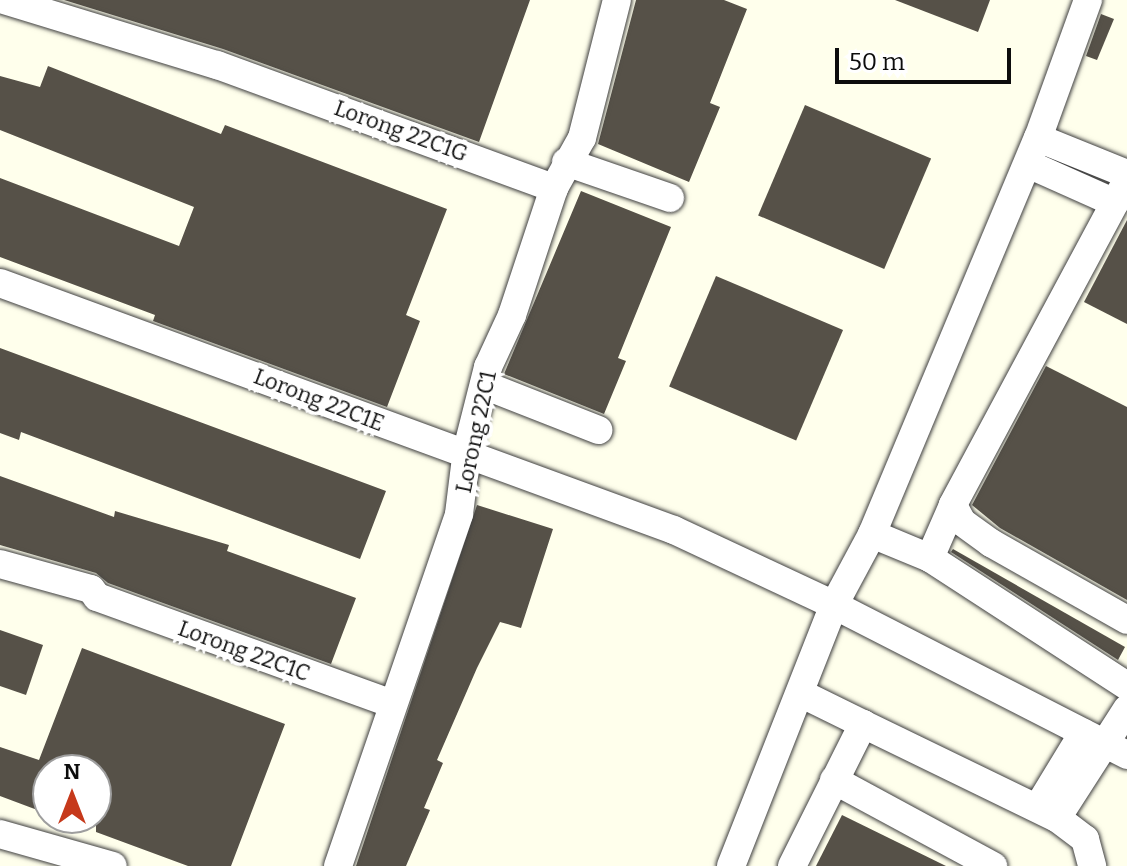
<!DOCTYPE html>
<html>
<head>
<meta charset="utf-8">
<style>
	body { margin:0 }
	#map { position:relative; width:1127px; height:866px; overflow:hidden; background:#ffffec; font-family:Bitter,serif }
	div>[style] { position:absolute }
	.building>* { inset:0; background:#565148; transform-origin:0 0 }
	.roads { filter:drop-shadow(0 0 2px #404040) drop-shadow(0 0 2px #404040) }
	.minor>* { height:28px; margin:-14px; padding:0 14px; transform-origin:14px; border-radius:14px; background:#fff }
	span { translate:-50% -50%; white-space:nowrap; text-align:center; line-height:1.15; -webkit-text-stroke:8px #fff; paint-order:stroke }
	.street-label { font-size:22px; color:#0d0d0d }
	.north { position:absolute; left:32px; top:754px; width:80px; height:80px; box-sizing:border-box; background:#fff; border:2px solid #9e9e9e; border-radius:50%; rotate:0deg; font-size:22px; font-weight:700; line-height:32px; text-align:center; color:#0d0d0d }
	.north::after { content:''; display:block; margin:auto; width:28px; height:36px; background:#c6391b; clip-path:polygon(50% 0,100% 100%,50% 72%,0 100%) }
	.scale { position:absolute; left:835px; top:48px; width:176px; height:36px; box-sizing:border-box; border:4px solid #0d0d0d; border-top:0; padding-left:10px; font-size:24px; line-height:28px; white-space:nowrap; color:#0d0d0d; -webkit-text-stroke:6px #fff; paint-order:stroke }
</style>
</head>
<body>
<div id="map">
	<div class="building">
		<div style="clip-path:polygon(64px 0,530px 0,479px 142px,223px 49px)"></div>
		<div style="clip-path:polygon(636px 0,724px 0,747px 9px,710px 103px,720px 107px,689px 182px,598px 144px)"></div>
		<div style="clip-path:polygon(895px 0,990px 0,978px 32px)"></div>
		<div style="clip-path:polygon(1101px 14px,1114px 19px,1097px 60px,1086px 56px)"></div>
		<div style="clip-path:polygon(48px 66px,221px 134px,225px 125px,447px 209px,406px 315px,420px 321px,387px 407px,153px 321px,155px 315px,0 257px,0 178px,179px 246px,194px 207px,0 130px,0 76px,40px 87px)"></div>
		<div style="left:805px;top:105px;width:137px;height:120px;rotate:23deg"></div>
		<div style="clip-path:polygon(581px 191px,671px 227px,618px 358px,626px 361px,604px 414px,504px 374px)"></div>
		<div style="clip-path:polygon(1127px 220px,1127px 324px,1084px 302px)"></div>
		<div style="left:716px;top:276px;width:138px;height:120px;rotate:23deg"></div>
		<div style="clip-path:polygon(0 348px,386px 491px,360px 559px,21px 432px,19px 440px,0 433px)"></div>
		<div style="clip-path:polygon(1046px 366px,1127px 407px,1127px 600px,1000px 528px,972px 505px)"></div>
		<div style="clip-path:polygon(0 476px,114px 517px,115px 511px,229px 545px,227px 551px,356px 598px,331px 664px,108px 583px,96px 573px,0 545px)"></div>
		<div style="clip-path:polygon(477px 505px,553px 529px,521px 628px,500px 622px,477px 668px,437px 760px,443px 763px,424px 808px,430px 810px,406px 866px,356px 866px)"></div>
		<div style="clip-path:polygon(953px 549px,1125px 647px,1118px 660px,951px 552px)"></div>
		<div style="clip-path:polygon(0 630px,43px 645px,26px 695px,0 686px)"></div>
		<div style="clip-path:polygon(82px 648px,285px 724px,231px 866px,188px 866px,96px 832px,96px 770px,48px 770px,48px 814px,0 796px,0 747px,39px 760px)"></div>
		<div style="clip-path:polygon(842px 815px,946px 866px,816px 866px)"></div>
	</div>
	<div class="roads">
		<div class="minor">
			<div style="left:4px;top:0;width:223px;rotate:17deg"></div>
			<div style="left:217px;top:65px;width:359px;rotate:20.1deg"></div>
			<div style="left:1038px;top:138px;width:96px;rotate:22deg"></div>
			<div style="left:566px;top:162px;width:110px;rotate:19.1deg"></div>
			<div style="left:1028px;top:164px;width:95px;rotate:24.1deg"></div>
			<div style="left:1127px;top:180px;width:369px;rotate:118.2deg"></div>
			<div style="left:953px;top:505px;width:58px;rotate:113.5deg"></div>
			<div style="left:930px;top:558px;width:235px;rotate:33deg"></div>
			<div style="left:0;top:283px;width:718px;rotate:20.13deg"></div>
			<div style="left:674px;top:530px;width:177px;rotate:25.1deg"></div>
			<div style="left:834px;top:605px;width:329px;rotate:27.1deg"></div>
			<div style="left:484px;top:385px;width:123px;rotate:21.5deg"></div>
			<div style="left:953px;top:505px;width:19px;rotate:62deg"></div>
			<div style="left:962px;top:522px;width:36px;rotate:36deg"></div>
			<div style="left:991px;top:543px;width:156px;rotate:29.5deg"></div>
			<div style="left:872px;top:534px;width:63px;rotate:22.5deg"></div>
			<div style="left:0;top:564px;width:94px;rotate:15.4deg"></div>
			<div style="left:91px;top:589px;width:10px;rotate:53deg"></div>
			<div style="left:97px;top:597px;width:314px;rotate:19.9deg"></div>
			<div style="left:802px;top:694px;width:68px;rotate:26.2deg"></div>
			<div style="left:834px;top:780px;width:181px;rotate:28.4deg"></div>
			<div style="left:1038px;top:807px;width:87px;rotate:-58.7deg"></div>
			<div style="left:1057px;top:818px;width:130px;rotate:-57.3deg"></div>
			<div style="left:0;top:834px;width:117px;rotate:15.8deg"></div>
			<div style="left:338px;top:866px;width:372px;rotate:-71deg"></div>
			<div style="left:459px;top:514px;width:64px;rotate:-82.9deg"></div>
			<div style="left:467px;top:450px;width:86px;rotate:-75.8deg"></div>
			<div style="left:488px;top:367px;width:57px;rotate:-65.2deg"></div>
			<div style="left:512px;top:315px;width:134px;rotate:-71.7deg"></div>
			<div style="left:554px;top:188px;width:57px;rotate:-60.8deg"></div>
			<div style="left:582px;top:138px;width:142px;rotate:-75.8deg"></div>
			<div style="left:731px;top:866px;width:281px;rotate:-68.5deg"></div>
			<div style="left:834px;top:605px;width:81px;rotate:-61.8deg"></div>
			<div style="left:872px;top:534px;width:429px;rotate:-67.3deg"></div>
			<div style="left:1038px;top:138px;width:147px;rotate:-70.1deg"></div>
			<div style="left:792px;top:866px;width:159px;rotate:-63.4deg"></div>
			<div style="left:863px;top:724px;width:216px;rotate:25.9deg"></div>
			<div style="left:1057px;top:818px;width:35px;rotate:37deg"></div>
			<div style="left:1085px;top:839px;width:28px;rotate:75deg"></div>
		</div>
	</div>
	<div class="street-label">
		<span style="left:401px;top:131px;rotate:20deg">Lorong 22C1G</span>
		<span style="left:319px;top:400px;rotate:21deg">Lorong 22C1E</span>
		<span style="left:476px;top:432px;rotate:-78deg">Lorong 22C1</span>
		<span style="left:244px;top:651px;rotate:20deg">Lorong 22C1C</span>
	</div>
	<div class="north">N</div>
	<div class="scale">50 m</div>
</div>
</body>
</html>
